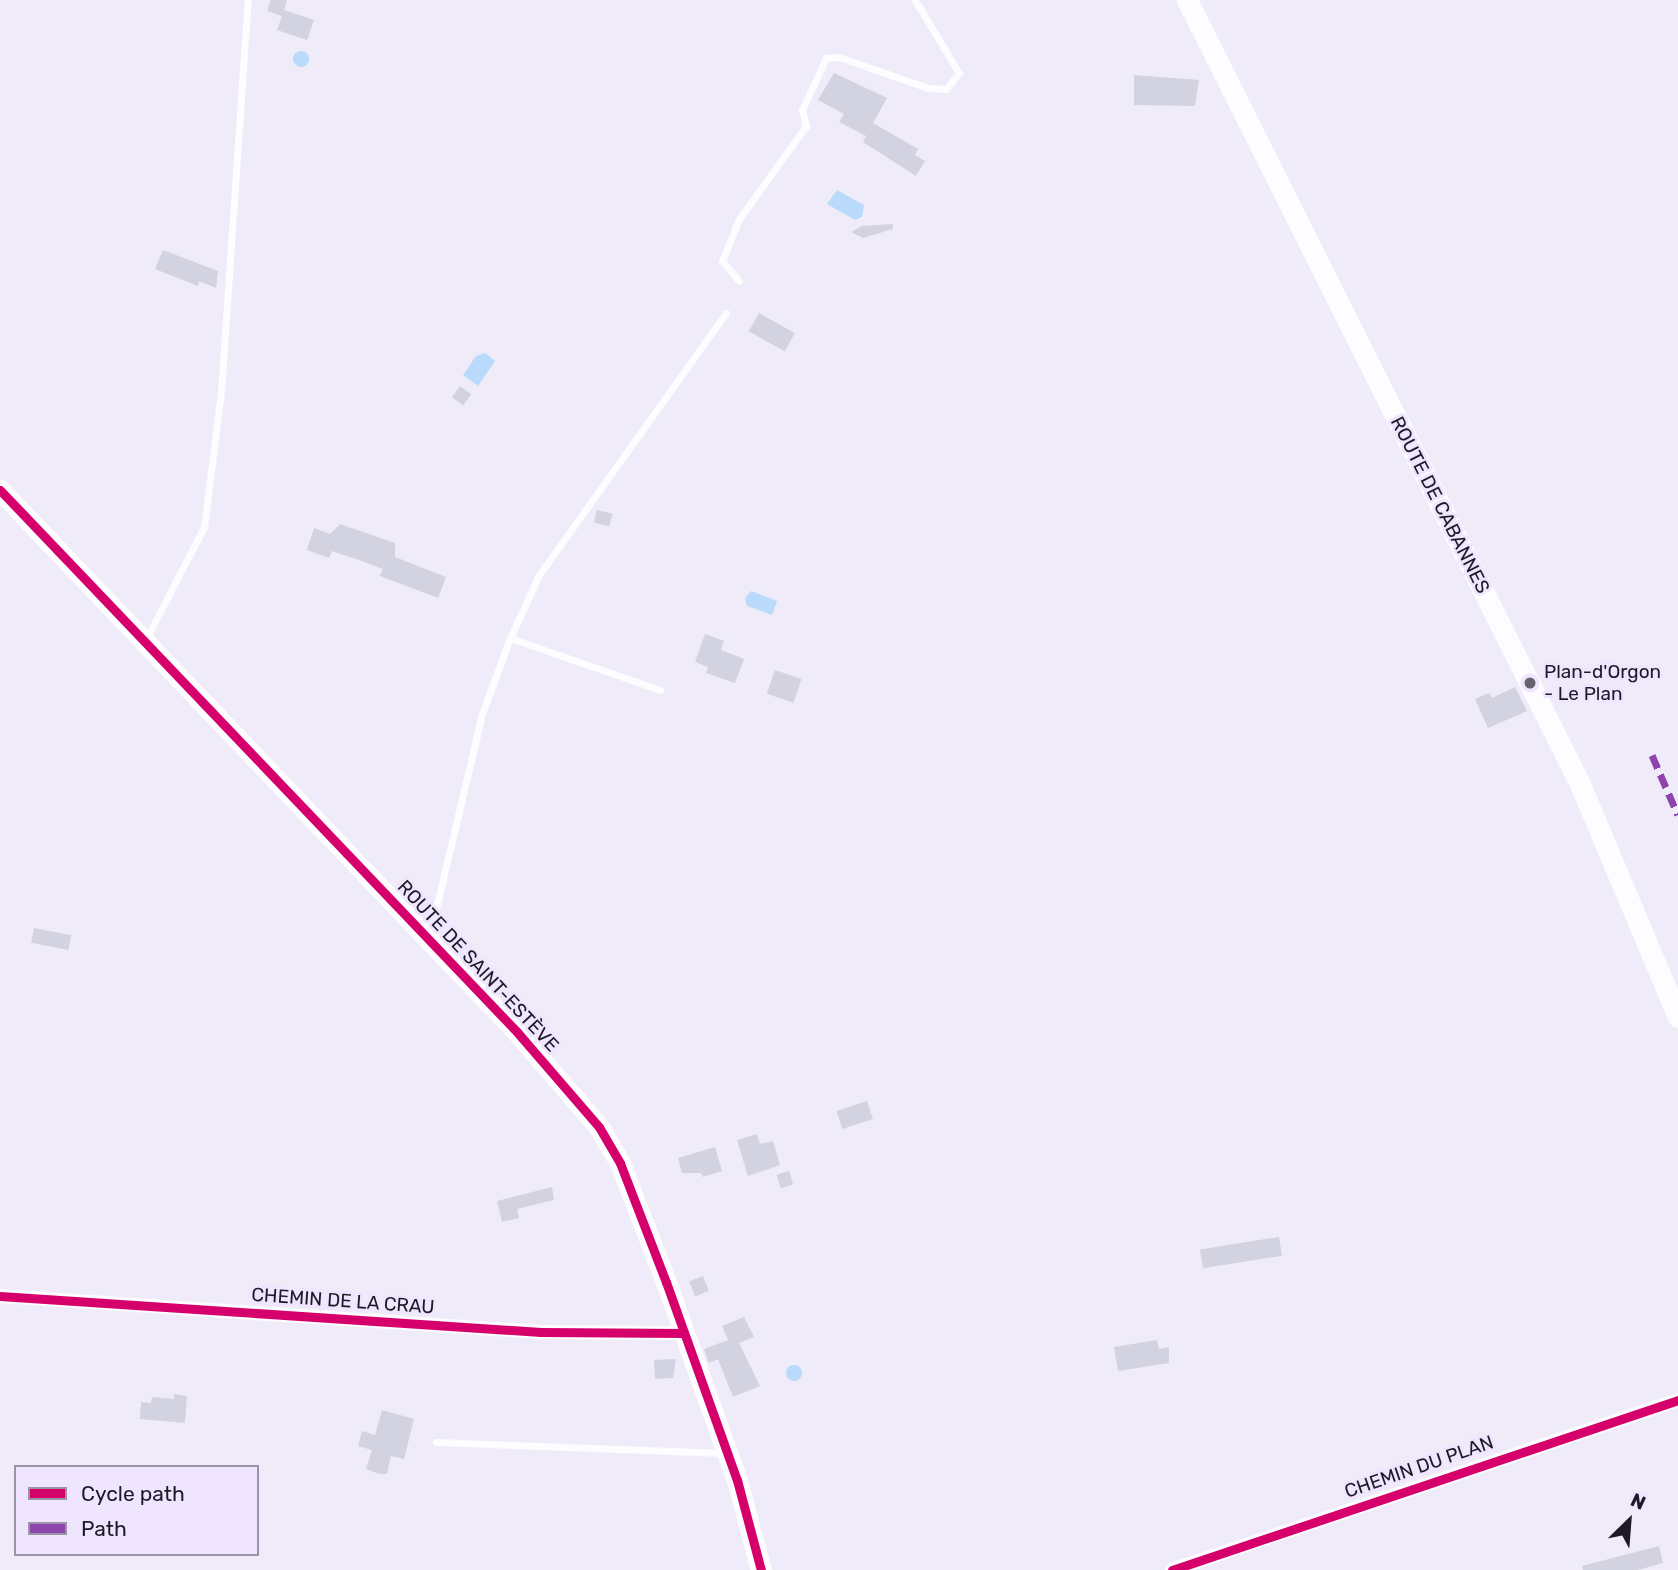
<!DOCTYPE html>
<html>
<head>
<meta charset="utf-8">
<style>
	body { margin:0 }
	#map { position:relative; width:1678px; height:1570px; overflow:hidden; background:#f0ebf9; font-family:Rubik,sans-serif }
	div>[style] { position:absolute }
	.water>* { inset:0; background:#b9dafb }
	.round { border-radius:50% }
	.building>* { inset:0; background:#d2d2e0; transform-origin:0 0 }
	.lane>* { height:7px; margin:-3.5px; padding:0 3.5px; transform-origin:3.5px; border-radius:3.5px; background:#fdfcfe }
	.street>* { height:14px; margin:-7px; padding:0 7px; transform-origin:7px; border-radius:7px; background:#fdfcfe }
	.secondary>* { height:21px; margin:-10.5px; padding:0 10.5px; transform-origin:10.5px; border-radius:10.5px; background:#fdfcfe }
	.quiet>* { height:7px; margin-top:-3.5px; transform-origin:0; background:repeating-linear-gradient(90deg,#8e44ad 0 14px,transparent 0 21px) }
	.cycleway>* { height:9px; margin:-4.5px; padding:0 4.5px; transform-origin:4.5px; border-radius:4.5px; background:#d6006c }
	.dots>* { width:19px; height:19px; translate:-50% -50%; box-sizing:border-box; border:4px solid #efe5ff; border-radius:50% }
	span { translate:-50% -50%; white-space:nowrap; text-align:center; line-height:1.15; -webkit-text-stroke:6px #efe5ff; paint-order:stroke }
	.street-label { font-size:19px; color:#1e1925 }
	.poi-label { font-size:19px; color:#1e1925 }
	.left { translate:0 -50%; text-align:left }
	.legend { position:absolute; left:14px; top:1465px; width:245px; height:91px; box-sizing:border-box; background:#efe5ff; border:2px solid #9b93a8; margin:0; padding:9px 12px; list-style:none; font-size:21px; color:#1e1925 }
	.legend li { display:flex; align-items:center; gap:14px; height:35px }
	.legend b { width:35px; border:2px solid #9b93a8 }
	.north { position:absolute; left:1594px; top:1486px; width:70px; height:70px; -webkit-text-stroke:5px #efe5ff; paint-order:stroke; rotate:25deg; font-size:19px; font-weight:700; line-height:28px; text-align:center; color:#1e1925 }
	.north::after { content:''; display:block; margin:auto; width:24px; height:32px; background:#1e1925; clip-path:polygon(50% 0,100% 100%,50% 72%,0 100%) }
</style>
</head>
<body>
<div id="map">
	<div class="water">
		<div class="round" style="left:293px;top:51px;width:16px;height:16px"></div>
		<div style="clip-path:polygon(837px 190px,864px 205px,862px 217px,855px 220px,827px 204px)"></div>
		<div style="clip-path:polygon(485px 353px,495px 361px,478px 386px,463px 375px,476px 356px)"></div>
		<div style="clip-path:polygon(751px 591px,777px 601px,772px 615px,747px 606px,745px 598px)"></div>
		<div class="round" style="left:786px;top:1365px;width:16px;height:16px"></div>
	</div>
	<div class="building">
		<div style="clip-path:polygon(271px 0,287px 0,284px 10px,314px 20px,307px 40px,277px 30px,282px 16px,267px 11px)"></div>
		<div style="clip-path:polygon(834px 73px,887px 98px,873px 123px,918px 149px,915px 155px,925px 161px,916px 176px,863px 142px,866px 136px,839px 122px,844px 114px,818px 100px)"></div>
		<div style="clip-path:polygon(1134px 75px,1199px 80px,1195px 106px,1134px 105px)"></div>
		<div style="clip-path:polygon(893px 224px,893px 229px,863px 238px,851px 232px,862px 226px)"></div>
		<div style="clip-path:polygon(163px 250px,218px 271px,216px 288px,199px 281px,198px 286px,155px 269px)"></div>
		<div style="left:759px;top:313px;width:41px;height:21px;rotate:29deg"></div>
		<div style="left:460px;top:386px;width:14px;height:14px;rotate:36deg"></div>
		<div style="left:597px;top:510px;width:16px;height:13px;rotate:14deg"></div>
		<div style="clip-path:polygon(340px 524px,395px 543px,395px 557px,446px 577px,438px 598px,380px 576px,383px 569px,362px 561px,332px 551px,329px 558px,307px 550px,314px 528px,330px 534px)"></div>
		<div style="clip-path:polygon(705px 634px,724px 641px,721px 650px,744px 659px,735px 683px,706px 673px,708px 667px,695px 662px)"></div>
		<div style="left:775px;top:670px;width:28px;height:25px;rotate:19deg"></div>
		<div style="clip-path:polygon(1515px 687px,1527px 711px,1488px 728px,1475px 699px,1489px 693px,1492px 698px)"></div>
		<div style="left:34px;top:928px;width:38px;height:15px;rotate:11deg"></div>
		<div style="left:867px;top:1101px;width:19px;height:32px;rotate:72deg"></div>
		<div style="clip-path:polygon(757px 1134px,760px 1144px,773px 1141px,780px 1165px,748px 1176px,737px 1140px)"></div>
		<div style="clip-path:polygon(715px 1147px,722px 1171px,703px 1177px,701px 1173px,682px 1173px,678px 1158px)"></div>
		<div style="left:789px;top:1171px;width:14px;height:13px;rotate:73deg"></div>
		<div style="clip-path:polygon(552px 1187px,554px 1200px,517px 1209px,519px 1218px,502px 1222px,497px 1201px)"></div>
		<div style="left:1279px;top:1237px;width:19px;height:80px;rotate:81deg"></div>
		<div style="left:703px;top:1276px;width:16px;height:15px;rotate:68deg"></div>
		<div style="clip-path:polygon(744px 1317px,754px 1337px,739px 1343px,760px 1386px,733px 1397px,718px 1359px,709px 1363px,704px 1349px,728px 1340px,722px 1326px)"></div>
		<div style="clip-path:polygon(1157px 1340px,1159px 1349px,1169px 1347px,1169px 1363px,1118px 1371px,1114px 1347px)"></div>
		<div style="clip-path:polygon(676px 1359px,673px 1378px,655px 1379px,654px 1360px)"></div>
		<div style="clip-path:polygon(174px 1394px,187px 1396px,185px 1423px,140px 1419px,141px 1402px,151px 1403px,152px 1397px,174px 1399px)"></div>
		<div style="clip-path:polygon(382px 1410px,414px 1419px,404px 1459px,391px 1456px,387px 1474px,379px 1474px,366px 1469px,372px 1450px,358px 1446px,362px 1431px,375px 1435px)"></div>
		<div style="clip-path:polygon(1659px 1546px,1663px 1563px,1638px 1570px,1583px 1570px,1582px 1566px)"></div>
	</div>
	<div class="lane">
		<div style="left:739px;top:281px;width:26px;rotate:-130deg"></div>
		<div style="left:722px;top:261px;width:45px;rotate:-68deg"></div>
		<div style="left:739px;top:219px;width:115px;rotate:-54.2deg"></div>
		<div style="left:806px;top:126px;width:16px;rotate:-104deg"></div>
		<div style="left:802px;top:110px;width:57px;rotate:-65.2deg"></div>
		<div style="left:826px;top:58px;width:13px;rotate:-4deg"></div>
		<div style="left:839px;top:57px;width:94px;rotate:19.2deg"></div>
		<div style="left:928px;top:88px;width:18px;rotate:3deg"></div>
		<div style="left:946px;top:89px;width:21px;rotate:-51deg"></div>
		<div style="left:959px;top:73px;width:85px;rotate:-121.1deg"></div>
		<div style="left:510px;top:638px;width:69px;rotate:-65.3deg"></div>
		<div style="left:539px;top:575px;width:322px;rotate:-54.5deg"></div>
		<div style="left:146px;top:639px;width:126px;rotate:-62.6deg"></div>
		<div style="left:204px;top:527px;width:136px;rotate:-82.8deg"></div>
		<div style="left:221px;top:392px;width:393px;rotate:-86.1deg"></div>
		<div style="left:430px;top:934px;width:226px;rotate:-76.7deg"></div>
		<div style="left:482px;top:714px;width:81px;rotate:-69.8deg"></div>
		<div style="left:510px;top:638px;width:159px;rotate:19.1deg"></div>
		<div style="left:436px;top:1442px;width:287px;rotate:2.2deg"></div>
	</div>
	<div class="street">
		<div style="left:0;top:1296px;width:542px;rotate:3.81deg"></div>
		<div style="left:541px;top:1332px;width:143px;rotate:0.4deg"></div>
		<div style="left:1172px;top:1570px;width:534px;rotate:-18.57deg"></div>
	</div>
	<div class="secondary">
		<div style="left:1187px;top:0;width:877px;rotate:63.38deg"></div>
		<div style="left:1580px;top:784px;width:253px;rotate:67.2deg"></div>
		<div style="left:0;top:490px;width:749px;rotate:46.35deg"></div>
		<div style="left:517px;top:1032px;width:125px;rotate:49.2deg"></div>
		<div style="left:599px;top:1127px;width:42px;rotate:59.7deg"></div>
		<div style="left:620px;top:1163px;width:128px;rotate:68.9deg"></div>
		<div style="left:666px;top:1282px;width:210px;rotate:70.3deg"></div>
		<div style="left:737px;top:1480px;width:93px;rotate:75.1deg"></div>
	</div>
	<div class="quiet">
		<div style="left:1652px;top:755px;width:65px;rotate:66.6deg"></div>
	</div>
	<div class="cycleway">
		<div style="left:0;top:490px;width:749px;rotate:46.35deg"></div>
		<div style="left:517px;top:1032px;width:125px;rotate:49.2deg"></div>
		<div style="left:599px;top:1127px;width:42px;rotate:59.7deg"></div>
		<div style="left:620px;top:1163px;width:128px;rotate:68.9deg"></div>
		<div style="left:666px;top:1282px;width:210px;rotate:70.3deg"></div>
		<div style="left:737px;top:1480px;width:93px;rotate:75.1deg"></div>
		<div style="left:0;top:1296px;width:542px;rotate:3.81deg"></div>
		<div style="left:541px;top:1332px;width:143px;rotate:0.4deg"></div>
		<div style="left:1172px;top:1570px;width:534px;rotate:-18.57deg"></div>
	</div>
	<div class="dots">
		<div style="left:1530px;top:683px;background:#68626f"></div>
	</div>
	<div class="street-label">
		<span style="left:1440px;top:505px;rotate:63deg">ROUTE DE CABANNES</span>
		<span style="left:478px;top:966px;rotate:47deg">ROUTE DE SAINT-ESTÈVE</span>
		<span style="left:343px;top:1301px;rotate:4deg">CHEMIN DE LA CRAU</span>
		<span style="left:1419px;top:1467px;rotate:-19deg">CHEMIN DU PLAN</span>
	</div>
	<div class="poi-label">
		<span class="left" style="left:1544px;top:683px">Plan-d'Orgon<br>- Le Plan</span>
	</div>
	<ul class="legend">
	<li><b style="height:9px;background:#d6006c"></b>Cycle path</li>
	<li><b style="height:9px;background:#8e44ad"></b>Path</li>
	</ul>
	<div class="north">N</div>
</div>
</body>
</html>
